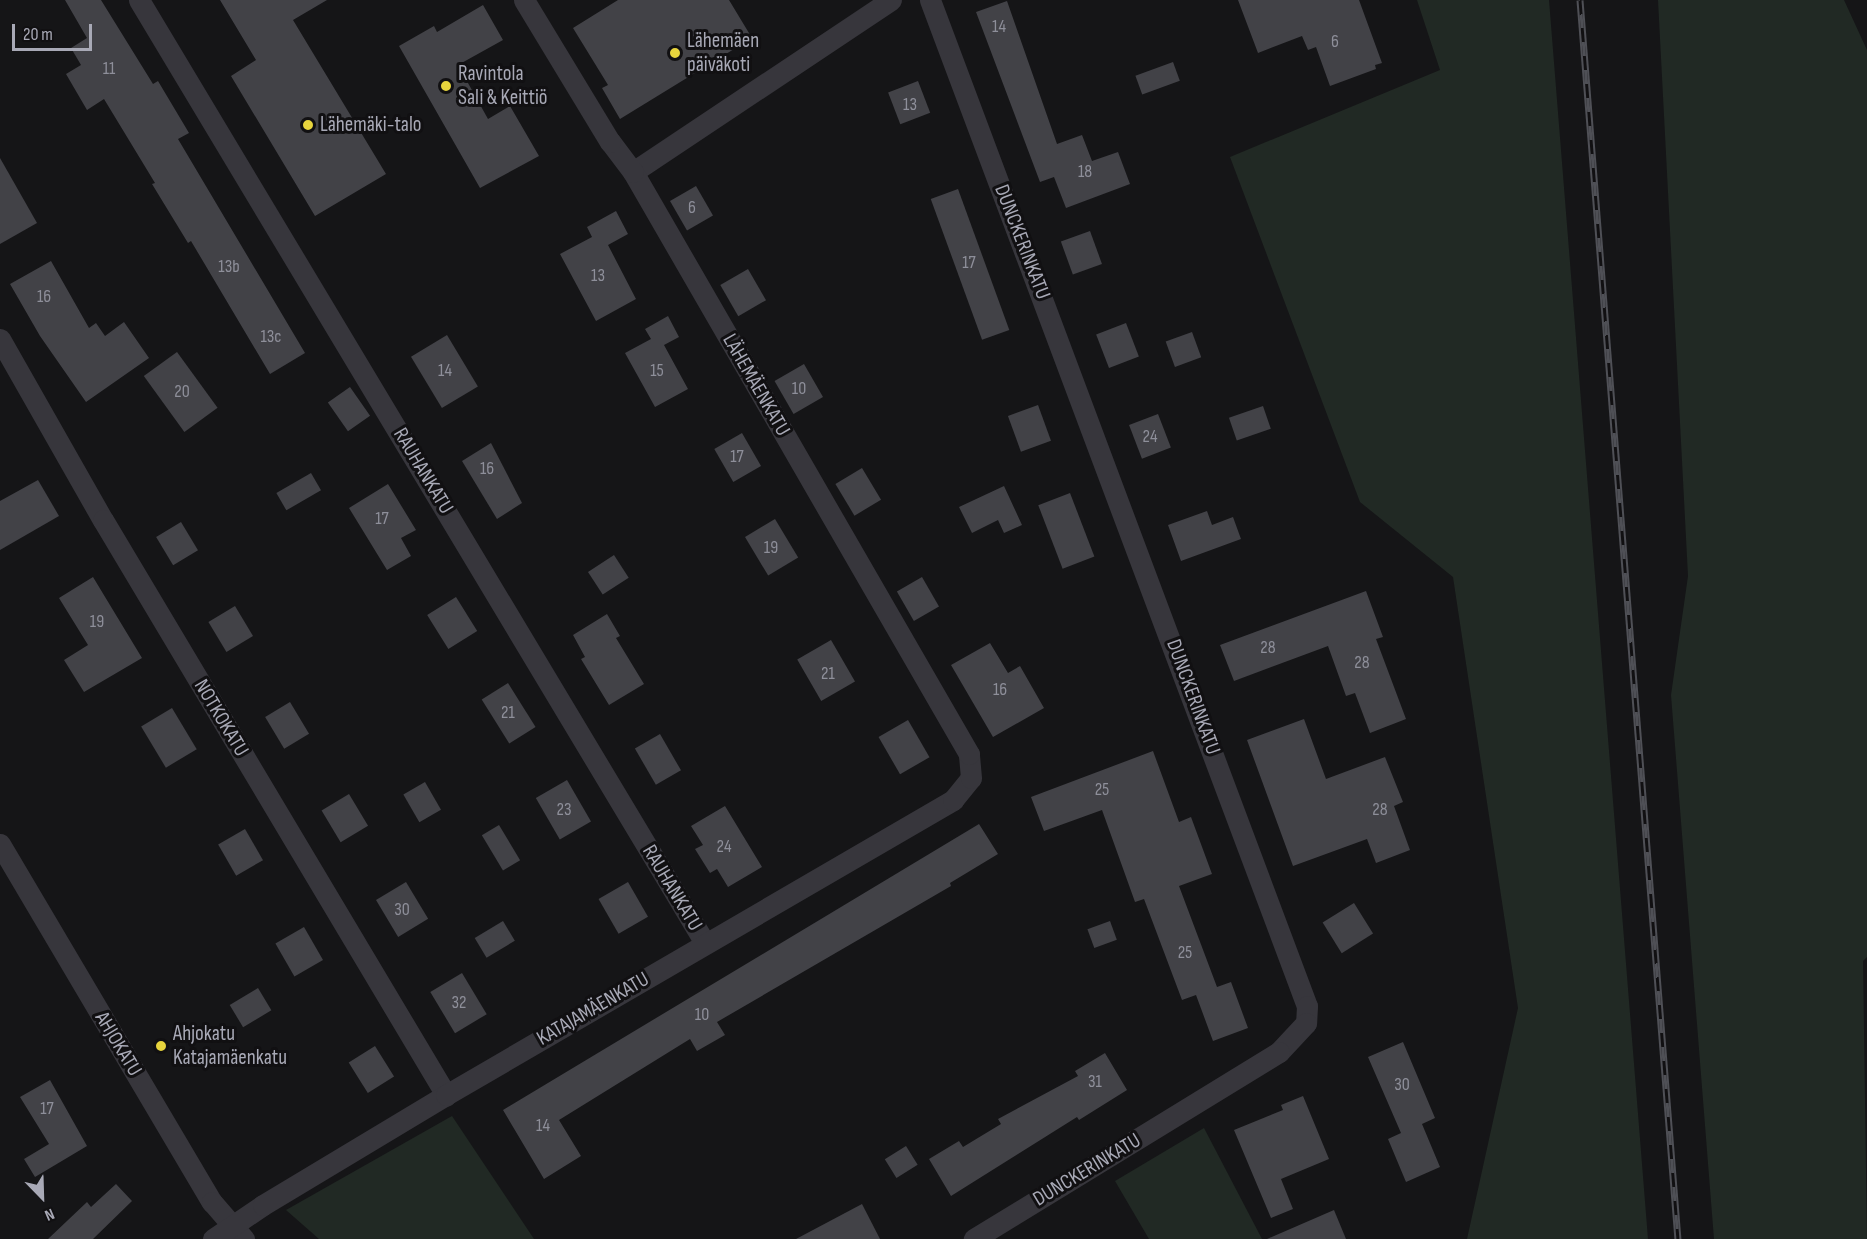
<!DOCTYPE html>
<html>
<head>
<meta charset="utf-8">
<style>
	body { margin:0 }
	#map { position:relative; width:1867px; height:1239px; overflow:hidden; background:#151517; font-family:"Sofia Sans Condensed",sans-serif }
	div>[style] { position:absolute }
	.green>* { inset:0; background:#212924 }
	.building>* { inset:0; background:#424247; transform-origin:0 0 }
	.street>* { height:21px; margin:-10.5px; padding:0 10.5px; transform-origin:10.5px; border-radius:10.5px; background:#37363c }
	.rail>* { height:7px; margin-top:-3.5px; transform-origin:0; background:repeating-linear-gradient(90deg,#111012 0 14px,#4f5056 0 28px); box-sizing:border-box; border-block:2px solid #4f5056 }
	.dots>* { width:16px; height:16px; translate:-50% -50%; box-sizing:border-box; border:3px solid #111012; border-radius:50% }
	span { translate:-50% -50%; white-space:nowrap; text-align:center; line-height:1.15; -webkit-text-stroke:6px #111012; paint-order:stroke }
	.number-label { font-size:18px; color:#8e8f9a }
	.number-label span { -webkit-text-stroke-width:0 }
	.poi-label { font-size:21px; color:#a8a9b6 }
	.left { translate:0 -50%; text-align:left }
	.street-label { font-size:21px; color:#a8a9b6 }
	.north { position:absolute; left:12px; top:1167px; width:60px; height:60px; -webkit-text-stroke:4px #111012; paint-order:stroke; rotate:157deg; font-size:16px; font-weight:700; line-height:24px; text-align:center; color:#a8a9b6 }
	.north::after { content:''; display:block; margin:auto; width:21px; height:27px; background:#a8a9b6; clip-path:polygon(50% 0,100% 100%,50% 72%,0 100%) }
	.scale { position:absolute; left:12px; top:24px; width:80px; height:27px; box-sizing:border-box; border:3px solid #a8a9b6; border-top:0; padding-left:8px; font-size:18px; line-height:21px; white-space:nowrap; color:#a8a9b6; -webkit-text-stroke:4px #111012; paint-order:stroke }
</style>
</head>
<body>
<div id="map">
	<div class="green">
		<div style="clip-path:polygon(1417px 0,1549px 0,1648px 1239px,1467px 1239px,1518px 1008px,1453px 577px,1360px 502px,1230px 157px,1440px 70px)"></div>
		<div style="clip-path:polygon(1658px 0,1844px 0,1867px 50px,1867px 957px,1863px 961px,1867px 1239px,1714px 1239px,1671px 695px,1688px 576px)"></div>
		<div style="clip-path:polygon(452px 1116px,534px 1239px,319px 1239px,286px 1210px)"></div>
		<div style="clip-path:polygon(1204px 1128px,1262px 1239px,1149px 1239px,1115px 1181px)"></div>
	</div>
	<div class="building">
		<div style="clip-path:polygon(65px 0,101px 0,153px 84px,158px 81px,189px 133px,178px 139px,305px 353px,270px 374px,191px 241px,188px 243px,152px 184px,155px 183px,104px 99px,87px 110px,66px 74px,81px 65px,71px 48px,87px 38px)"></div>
		<div style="clip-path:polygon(220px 0,327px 0,293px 20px,386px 174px,315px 216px,231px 76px,256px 60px)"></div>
		<div style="clip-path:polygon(618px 0,729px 0,752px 38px,620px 119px,602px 88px,608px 85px,573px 28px)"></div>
		<div style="clip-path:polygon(1238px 0,1359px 0,1382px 63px,1375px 65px,1376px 69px,1330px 86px,1316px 47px,1308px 50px,1302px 36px,1258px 53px)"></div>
		<div style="clip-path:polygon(1007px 1px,1057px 144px,1082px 135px,1092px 161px,1118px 152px,1130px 184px,1066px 208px,1054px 177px,1040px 182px,976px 12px)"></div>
		<div style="clip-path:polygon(483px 5px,503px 40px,458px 65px,488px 119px,510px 106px,539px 156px,480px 188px,399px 46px,434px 26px,437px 32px)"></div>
		<div style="left:1173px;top:62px;width:20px;height:40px;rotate:70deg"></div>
		<div style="left:918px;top:81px;width:34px;height:32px;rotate:69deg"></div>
		<div style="clip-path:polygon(0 158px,37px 223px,0 244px)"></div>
		<div style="left:696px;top:186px;width:34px;height:30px;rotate:60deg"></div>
		<div style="left:958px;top:189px;width:150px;height:29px;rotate:70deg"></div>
		<div style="clip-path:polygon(616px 211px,628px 234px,608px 245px,636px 299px,596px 321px,560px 254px,592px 237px,587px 227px)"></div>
		<div style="left:1090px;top:231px;width:35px;height:31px;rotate:70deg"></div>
		<div style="clip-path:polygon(51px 261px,89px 328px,96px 323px,105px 336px,124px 322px,149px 358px,86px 402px,40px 336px,10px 284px)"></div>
		<div style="left:748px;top:269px;width:36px;height:32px;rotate:60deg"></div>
		<div style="clip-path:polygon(668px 316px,679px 337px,664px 345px,688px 389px,655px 407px,625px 353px,651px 339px,645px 329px)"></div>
		<div style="left:1126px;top:323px;width:36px;height:32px;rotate:69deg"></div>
		<div style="left:1192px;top:332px;width:27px;height:28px;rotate:70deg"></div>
		<div style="left:447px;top:335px;width:60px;height:42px;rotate:59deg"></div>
		<div style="left:177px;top:352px;width:69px;height:41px;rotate:54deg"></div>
		<div style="left:804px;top:364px;width:38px;height:34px;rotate:60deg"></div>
		<div style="left:350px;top:387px;width:35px;height:27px;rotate:55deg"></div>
		<div style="left:1038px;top:405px;width:38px;height:32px;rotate:70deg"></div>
		<div style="left:1263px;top:406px;width:24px;height:36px;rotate:71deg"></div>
		<div style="left:1158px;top:414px;width:36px;height:31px;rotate:69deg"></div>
		<div style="left:742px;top:433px;width:38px;height:32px;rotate:60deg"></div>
		<div style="clip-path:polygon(491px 443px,522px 503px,497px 519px,462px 461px)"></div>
		<div style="left:862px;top:468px;width:37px;height:31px;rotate:59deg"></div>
		<div style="left:311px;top:473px;width:20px;height:40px;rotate:60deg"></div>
		<div style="clip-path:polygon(38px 480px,59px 516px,0 550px,0 501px)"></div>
		<div style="clip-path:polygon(388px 484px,416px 530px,401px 538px,411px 556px,387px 570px,349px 508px)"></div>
		<div style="clip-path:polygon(1004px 486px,1022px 525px,1004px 533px,998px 520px,972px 533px,959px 507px)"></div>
		<div style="left:1070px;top:493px;width:68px;height:34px;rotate:69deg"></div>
		<div style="clip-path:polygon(1207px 511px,1212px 525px,1233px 517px,1241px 539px,1181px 561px,1168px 525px)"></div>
		<div style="left:775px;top:519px;width:45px;height:35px;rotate:59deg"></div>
		<div style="left:181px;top:522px;width:33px;height:29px;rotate:59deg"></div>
		<div style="left:614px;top:555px;width:27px;height:31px;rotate:57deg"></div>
		<div style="clip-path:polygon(93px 577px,142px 658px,84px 692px,64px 660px,88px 645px,59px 598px)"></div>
		<div style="left:922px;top:577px;width:34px;height:29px;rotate:60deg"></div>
		<div style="clip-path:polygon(1366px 591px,1383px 637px,1376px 639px,1406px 719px,1370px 733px,1355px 693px,1346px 696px,1328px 646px,1234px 681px,1220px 645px)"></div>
		<div style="left:456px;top:597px;width:40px;height:34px;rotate:58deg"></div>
		<div style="left:235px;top:606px;width:35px;height:31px;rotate:59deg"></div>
		<div style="clip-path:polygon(607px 614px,620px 636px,616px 638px,644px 684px,609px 705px,581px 659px,585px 657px,573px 635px)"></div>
		<div style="left:831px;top:640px;width:48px;height:39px;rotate:60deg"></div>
		<div style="clip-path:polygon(990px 643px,1008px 673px,1020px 666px,1044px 708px,993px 737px,951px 665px)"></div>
		<div style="left:508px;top:683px;width:52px;height:31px;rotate:58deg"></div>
		<div style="left:290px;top:702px;width:37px;height:29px;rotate:59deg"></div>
		<div style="left:172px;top:708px;width:48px;height:36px;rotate:59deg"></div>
		<div style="clip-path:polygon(1304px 719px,1326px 779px,1385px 757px,1403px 802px,1394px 806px,1410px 850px,1376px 863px,1367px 839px,1293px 866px,1247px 740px)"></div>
		<div style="left:908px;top:720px;width:43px;height:34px;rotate:60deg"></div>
		<div style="left:660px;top:734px;width:42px;height:29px;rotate:60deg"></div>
		<div style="clip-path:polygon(1153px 751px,1179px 822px,1191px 817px,1212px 874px,1179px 886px,1217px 987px,1231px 982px,1248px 1028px,1213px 1041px,1196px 995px,1182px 1000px,1144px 899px,1135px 902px,1102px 810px,1044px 831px,1031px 797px)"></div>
		<div style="left:567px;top:780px;width:48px;height:36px;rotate:60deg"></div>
		<div style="left:425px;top:782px;width:32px;height:25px;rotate:60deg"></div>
		<div style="left:349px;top:794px;width:37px;height:32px;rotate:59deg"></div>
		<div style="clip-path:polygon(725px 806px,762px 867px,728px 887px,717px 869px,710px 873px,695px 849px,703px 845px,691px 826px)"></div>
		<div style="clip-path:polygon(979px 824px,998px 854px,950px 883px,951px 886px,717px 1022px,725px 1035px,697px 1051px,690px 1039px,559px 1120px,581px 1156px,544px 1179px,503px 1110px)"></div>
		<div style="left:499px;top:825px;width:41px;height:20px;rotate:59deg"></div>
		<div style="left:245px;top:829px;width:36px;height:31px;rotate:60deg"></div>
		<div style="left:406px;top:882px;width:43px;height:35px;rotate:59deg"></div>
		<div style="left:628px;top:882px;width:40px;height:34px;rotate:60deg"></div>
		<div style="left:1354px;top:903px;width:36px;height:37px;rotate:58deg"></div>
		<div style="left:503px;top:921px;width:23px;height:33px;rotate:59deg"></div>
		<div style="left:1110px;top:921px;width:20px;height:24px;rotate:70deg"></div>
		<div style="left:304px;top:927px;width:38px;height:33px;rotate:60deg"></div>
		<div style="left:462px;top:973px;width:48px;height:37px;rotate:59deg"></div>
		<div style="left:258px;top:988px;width:26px;height:33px;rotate:59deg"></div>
		<div style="clip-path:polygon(1403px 1042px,1435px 1118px,1422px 1124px,1440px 1167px,1406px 1182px,1388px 1139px,1401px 1133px,1368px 1057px)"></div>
		<div style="left:375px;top:1046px;width:36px;height:31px;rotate:58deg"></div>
		<div style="clip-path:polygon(1105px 1053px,1127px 1090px,1079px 1120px,1077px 1117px,951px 1196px,929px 1159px,959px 1141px,963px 1147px,1001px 1124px,998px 1119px,1078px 1076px,1075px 1071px)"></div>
		<div style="clip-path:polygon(50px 1080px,87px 1146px,35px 1177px,24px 1159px,49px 1144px,20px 1097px)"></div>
		<div style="clip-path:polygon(1303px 1096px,1329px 1159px,1281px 1179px,1293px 1209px,1271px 1218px,1234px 1130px,1283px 1110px,1281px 1105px)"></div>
		<div style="left:906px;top:1146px;width:22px;height:25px;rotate:58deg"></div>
		<div style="clip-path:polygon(116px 1184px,132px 1201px,93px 1239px,48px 1239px,87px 1202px,91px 1207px)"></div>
		<div style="clip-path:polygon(862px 1204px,880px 1239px,796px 1239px)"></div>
		<div style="clip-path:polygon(1334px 1210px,1346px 1239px,1267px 1239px)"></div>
	</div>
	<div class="street">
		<div style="left:139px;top:0;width:1100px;rotate:59.03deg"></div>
		<div style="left:930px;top:0;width:1074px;rotate:69.46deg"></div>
		<div style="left:1307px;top:1006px;width:17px;rotate:93deg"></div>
		<div style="left:1306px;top:1023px;width:40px;rotate:133deg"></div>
		<div style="left:1279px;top:1052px;width:358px;rotate:148.5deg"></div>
		<div style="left:633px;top:172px;width:310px;rotate:-33.7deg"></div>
		<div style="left:0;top:339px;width:208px;rotate:60.4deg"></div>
		<div style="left:103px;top:520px;width:670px;rotate:59.18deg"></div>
		<div style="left:0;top:844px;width:416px;rotate:59.4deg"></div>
		<div style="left:212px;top:1202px;width:49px;rotate:49.1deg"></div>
		<div style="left:213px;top:1239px;width:60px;rotate:-34.2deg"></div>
		<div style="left:263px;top:1205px;width:214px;rotate:-31deg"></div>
		<div style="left:446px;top:1095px;width:587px;rotate:-30.19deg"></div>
		<div style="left:953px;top:800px;width:28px;rotate:-51deg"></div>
		<div style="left:971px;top:778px;width:24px;rotate:-95deg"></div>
		<div style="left:969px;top:754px;width:672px;rotate:-120deg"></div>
		<div style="left:633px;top:172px;width:38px;rotate:-127deg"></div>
		<div style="left:610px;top:142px;width:166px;rotate:-121.2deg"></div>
	</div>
	<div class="rail">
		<div style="left:1580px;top:0;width:1243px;rotate:85.48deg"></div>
	</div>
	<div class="dots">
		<div style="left:675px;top:53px;background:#e7d43d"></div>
		<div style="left:446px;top:86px;background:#e7d43d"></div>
		<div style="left:308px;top:125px;background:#e7d43d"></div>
		<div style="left:161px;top:1046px;background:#e7d43d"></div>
	</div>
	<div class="number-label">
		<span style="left:999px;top:27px">14</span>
		<span style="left:1335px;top:42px">6</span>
		<span style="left:109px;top:69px">11</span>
		<span style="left:910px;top:105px">13</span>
		<span style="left:1085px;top:172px">18</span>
		<span style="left:692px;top:208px">6</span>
		<span style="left:969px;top:263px">17</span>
		<span style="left:229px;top:267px">13b</span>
		<span style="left:598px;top:276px">13</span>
		<span style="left:44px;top:297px">16</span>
		<span style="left:271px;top:337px">13c</span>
		<span style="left:445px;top:371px">14</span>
		<span style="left:657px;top:371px">15</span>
		<span style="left:799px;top:389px">10</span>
		<span style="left:182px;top:392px">20</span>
		<span style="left:1150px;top:437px">24</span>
		<span style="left:737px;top:457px">17</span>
		<span style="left:487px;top:469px">16</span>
		<span style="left:382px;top:519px">17</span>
		<span style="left:771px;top:548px">19</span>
		<span style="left:97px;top:622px">19</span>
		<span style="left:1268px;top:648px">28</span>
		<span style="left:1362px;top:663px">28</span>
		<span style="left:828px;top:674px">21</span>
		<span style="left:1000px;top:690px">16</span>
		<span style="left:508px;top:713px">21</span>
		<span style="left:1102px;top:790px">25</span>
		<span style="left:564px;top:810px">23</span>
		<span style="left:1380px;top:810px">28</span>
		<span style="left:724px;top:847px">24</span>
		<span style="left:402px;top:910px">30</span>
		<span style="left:1185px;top:953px">25</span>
		<span style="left:459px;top:1003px">32</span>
		<span style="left:702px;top:1015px">10</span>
		<span style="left:1095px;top:1082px">31</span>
		<span style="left:1402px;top:1085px">30</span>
		<span style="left:47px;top:1109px">17</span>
		<span style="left:543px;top:1126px">14</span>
	</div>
	<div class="poi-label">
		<span class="left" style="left:687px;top:53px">Lähemäen<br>päiväkoti</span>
		<span class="left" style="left:458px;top:86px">Ravintola<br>Sali &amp; Keittiö</span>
		<span class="left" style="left:320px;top:125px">Lähemäki-talo</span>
		<span class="left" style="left:173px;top:1046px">Ahjokatu<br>Katajamäenkatu</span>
	</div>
	<div class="street-label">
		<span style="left:1022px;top:242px;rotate:69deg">DUNCKERINKATU</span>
		<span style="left:756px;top:385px;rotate:60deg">LÄHEMÄENKATU</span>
		<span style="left:423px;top:471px;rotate:59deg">RAUHANKATU</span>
		<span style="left:1193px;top:697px;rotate:70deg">DUNCKERINKATU</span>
		<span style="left:221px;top:718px;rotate:59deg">NOTKOKATU</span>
		<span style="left:672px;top:888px;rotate:59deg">RAUHANKATU</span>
		<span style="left:593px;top:1009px;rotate:-30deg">KATAJAMÄENKATU</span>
		<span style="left:118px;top:1044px;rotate:59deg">AHJOKATU</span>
		<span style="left:1087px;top:1170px;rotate:-31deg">DUNCKERINKATU</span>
	</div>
	<div class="north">N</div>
	<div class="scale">20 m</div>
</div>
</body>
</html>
